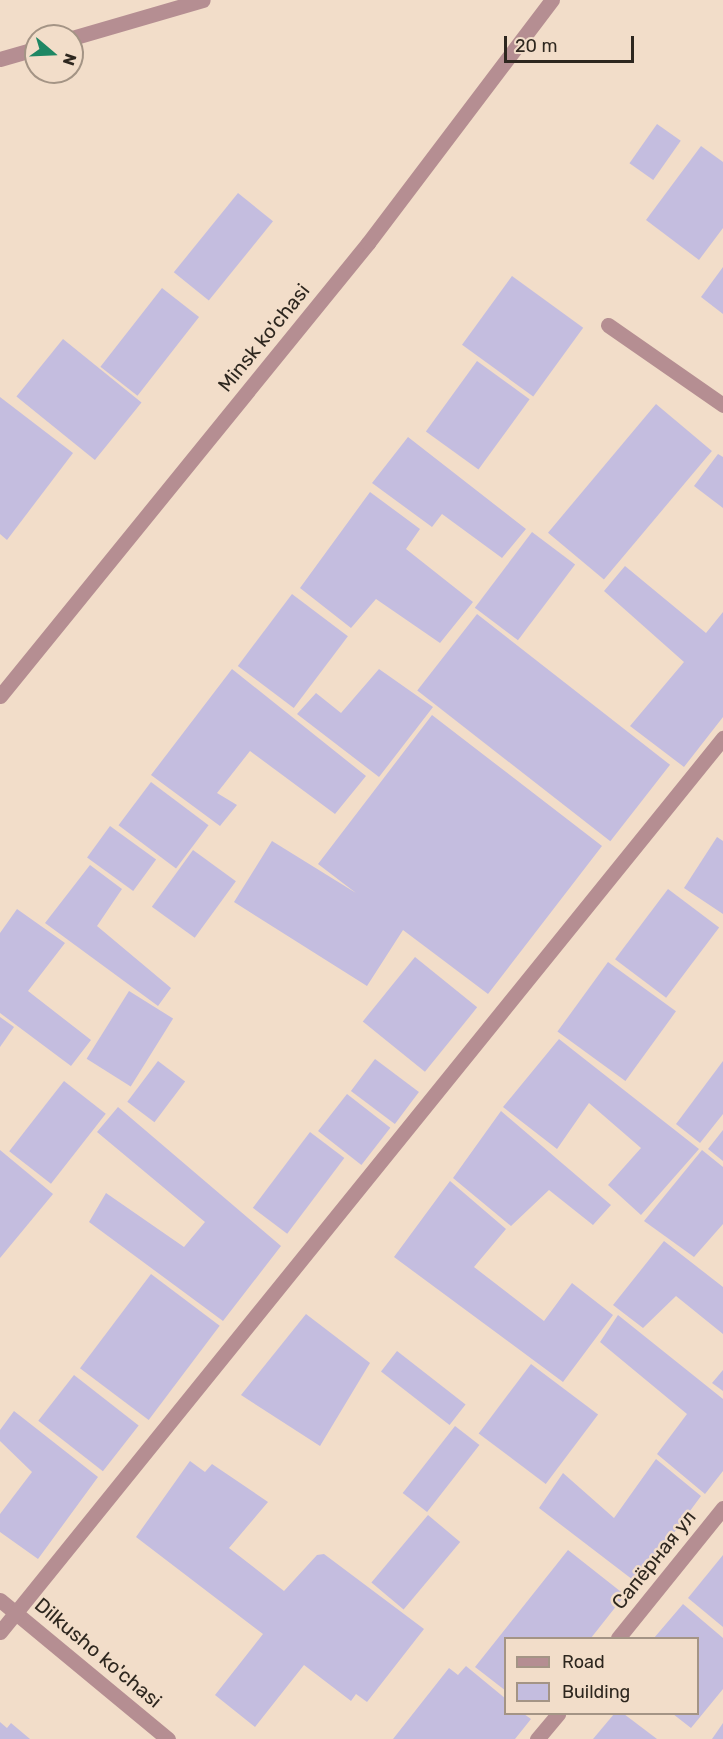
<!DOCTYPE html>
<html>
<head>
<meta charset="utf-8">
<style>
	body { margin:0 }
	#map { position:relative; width:723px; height:1739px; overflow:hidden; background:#f2ddc9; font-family:Rubik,sans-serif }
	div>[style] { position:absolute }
	.building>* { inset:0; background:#c4bddf; transform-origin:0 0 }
	.minor>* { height:15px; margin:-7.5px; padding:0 7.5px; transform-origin:7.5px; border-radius:7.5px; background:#b58e92 }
	.tertiary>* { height:15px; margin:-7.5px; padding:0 7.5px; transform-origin:7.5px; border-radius:7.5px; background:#b58e92 }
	span { translate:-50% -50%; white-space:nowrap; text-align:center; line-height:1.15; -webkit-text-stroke:5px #f2ddc9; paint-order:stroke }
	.street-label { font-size:20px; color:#2e271f }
	.legend { position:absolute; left:504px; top:1637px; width:195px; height:78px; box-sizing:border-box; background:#f2ddc9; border:2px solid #a49485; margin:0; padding:8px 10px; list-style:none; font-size:18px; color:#2e271f }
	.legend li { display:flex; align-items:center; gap:12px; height:30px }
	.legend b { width:30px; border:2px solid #a49485 }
	.north { position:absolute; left:24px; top:24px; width:60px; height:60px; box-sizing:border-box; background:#f2ddc9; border:2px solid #a49485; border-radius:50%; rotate:109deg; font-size:16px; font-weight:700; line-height:24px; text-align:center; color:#2e271f }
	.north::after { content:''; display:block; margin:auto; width:21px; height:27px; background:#1f8764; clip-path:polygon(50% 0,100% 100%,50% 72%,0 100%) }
	.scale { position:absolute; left:504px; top:36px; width:130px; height:27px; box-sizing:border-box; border:3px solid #2e271f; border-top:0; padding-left:8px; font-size:18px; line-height:21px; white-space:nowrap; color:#2e271f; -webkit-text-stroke:4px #f2ddc9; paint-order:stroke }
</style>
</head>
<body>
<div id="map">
	<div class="building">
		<div style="left:657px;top:124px;width:29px;height:48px;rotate:35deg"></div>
		<div style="clip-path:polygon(701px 146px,723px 162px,723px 228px,699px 260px,646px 220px)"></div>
		<div style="left:238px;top:193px;width:45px;height:102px;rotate:39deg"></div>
		<div style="clip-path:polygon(723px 267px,723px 314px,701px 297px)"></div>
		<div style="left:512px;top:276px;width:88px;height:85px;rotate:36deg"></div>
		<div style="left:162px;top:288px;width:47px;height:100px;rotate:38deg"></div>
		<div style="left:63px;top:339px;width:101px;height:74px;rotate:39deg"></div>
		<div style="left:477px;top:361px;width:65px;height:87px;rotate:36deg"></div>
		<div style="clip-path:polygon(0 397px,73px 453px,7px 540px,0 534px)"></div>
		<div style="left:656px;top:404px;width:73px;height:168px;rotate:40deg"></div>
		<div style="clip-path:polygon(408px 437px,526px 529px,502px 558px,442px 514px,432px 527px,372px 483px)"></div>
		<div style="clip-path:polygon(718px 454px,723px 457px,723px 508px,694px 486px)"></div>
		<div style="clip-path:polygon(370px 492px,420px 529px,406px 549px,473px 602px,440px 643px,376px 599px,351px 628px,300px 588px)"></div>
		<div style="left:532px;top:532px;width:54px;height:95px;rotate:37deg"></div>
		<div style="clip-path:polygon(625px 566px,706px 633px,723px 612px,723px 717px,684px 767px,630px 726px,684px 662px,604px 591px)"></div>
		<div style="left:292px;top:594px;width:70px;height:90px;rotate:37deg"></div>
		<div style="left:477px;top:614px;width:245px;height:97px;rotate:38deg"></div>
		<div style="clip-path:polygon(232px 669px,366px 776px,335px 814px,250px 751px,217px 793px,237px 805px,220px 826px,151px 775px)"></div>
		<div style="clip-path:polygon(379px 669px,433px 707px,379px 777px,297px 714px,316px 693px,341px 713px)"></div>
		<div style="clip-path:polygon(432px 715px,602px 846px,488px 994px,403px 930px,367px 986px,234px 902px,272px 841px,356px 893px,318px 864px)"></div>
		<div style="left:151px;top:782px;width:72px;height:54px;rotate:37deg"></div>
		<div style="left:110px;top:826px;width:57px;height:39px;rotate:36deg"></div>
		<div style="clip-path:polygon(717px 837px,723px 841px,723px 914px,684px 888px)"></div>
		<div style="left:193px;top:850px;width:53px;height:70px;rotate:36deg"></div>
		<div style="clip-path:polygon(90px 865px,122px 889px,97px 926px,171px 988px,158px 1006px,45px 923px)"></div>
		<div style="left:668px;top:889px;width:64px;height:88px;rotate:37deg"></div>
		<div style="clip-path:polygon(17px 909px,65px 943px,28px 991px,91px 1040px,71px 1066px,0 1013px,0 933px)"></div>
		<div style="left:415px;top:957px;width:80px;height:83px;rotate:39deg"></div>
		<div style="left:608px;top:962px;width:84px;height:86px;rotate:36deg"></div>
		<div style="left:129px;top:991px;width:52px;height:80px;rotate:32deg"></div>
		<div style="clip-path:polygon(0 1017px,14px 1027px,0 1047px)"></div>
		<div style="clip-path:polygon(559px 1039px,699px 1149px,641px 1215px,608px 1185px,641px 1148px,589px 1103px,557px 1149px,503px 1107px)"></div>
		<div style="left:375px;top:1059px;width:55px;height:40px;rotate:37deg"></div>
		<div style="left:158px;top:1061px;width:34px;height:51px;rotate:37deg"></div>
		<div style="clip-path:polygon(723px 1061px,723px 1114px,700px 1143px,676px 1124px)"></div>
		<div style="left:64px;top:1081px;width:53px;height:89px;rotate:38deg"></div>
		<div style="left:347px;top:1094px;width:55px;height:47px;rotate:38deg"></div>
		<div style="clip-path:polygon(118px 1107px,281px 1246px,223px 1321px,89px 1222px,106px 1193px,184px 1247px,205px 1222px,97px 1132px)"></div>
		<div style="clip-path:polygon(501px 1111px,611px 1205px,593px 1225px,549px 1190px,511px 1226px,453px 1178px)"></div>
		<div style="clip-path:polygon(723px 1130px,723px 1161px,708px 1149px)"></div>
		<div style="left:310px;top:1132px;width:43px;height:95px;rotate:37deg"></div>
		<div style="clip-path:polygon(0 1150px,53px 1194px,0 1258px)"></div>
		<div style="clip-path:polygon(702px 1150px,723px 1167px,723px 1224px,694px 1257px,644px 1221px)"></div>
		<div style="clip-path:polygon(450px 1181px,506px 1229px,474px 1267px,544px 1321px,572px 1283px,613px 1315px,563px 1382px,394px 1257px)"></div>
		<div style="clip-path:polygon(664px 1241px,723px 1287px,723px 1334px,676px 1296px,643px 1328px,613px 1305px)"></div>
		<div style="left:151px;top:1274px;width:86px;height:118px;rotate:37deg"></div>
		<div style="clip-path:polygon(306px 1314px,370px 1363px,320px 1446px,241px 1395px)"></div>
		<div style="clip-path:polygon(618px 1315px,723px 1399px,723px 1471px,705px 1494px,657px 1454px,687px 1414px,600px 1342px)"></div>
		<div style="left:397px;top:1351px;width:87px;height:26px;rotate:38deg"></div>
		<div style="left:531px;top:1364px;width:84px;height:87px;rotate:37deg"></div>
		<div style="clip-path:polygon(723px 1370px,723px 1391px,712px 1383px)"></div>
		<div style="left:74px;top:1375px;width:82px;height:58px;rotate:38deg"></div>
		<div style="clip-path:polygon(14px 1411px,98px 1477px,38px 1559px,0 1532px,0 1514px,32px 1472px,0 1441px,0 1430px)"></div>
		<div style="left:455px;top:1426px;width:31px;height:85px;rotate:38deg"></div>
		<div style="clip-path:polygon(656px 1459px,701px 1496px,637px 1583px,539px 1508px,563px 1473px,614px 1518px)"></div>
		<div style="clip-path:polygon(190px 1461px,205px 1472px,212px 1464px,268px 1502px,229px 1548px,284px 1591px,317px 1555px,324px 1554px,424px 1629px,367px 1702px,356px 1694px,351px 1701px,304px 1665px,255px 1727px,215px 1695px,263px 1634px,136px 1537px)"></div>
		<div style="left:428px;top:1515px;width:42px;height:88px;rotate:40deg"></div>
		<div style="clip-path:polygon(568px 1550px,625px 1595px,591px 1638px,506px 1638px,506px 1691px,475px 1667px)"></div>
		<div style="clip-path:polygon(723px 1555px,723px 1627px,688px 1598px)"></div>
		<div style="clip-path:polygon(683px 1604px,723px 1638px,723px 1689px,691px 1728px,673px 1714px,698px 1714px,698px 1638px,654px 1638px)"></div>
		<div style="clip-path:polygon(466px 1666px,506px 1699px,506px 1714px,524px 1714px,531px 1719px,515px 1739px,393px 1739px,449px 1668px,458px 1675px)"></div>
		<div style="clip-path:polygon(614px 1714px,624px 1714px,657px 1739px,593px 1739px)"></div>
		<div style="clip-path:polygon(0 1722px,7px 1728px,11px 1723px,30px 1739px,0 1739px)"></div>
		<div style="clip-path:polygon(723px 1723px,723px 1739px,712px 1739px)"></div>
	</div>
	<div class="minor">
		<div style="left:72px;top:38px;width:136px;rotate:-16.2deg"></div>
		<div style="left:0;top:59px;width:37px;rotate:-16deg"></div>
		<div style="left:608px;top:325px;width:140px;rotate:34.8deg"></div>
		<div style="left:0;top:1600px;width:218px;rotate:39.6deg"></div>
		<div style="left:0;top:1632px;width:1150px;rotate:-51.04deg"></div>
		<div style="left:618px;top:1638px;width:167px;rotate:-51.1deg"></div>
		<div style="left:537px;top:1739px;width:33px;rotate:-50deg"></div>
	</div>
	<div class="tertiary">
		<div style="left:0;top:696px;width:584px;rotate:-50.91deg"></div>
		<div style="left:368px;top:243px;width:305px;rotate:-52.9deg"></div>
	</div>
	<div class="street-label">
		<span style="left:264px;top:338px;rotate:-51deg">Minsk ko'chasi</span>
		<span style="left:654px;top:1560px;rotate:-51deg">Сапёрная ул</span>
		<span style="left:98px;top:1653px;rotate:40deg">Dilkusho ko'chasi</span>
	</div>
	<ul class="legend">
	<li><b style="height:8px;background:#b58e92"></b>Road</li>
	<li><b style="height:16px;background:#c4bddf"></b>Building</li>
	</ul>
	<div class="north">N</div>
	<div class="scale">20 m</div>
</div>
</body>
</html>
